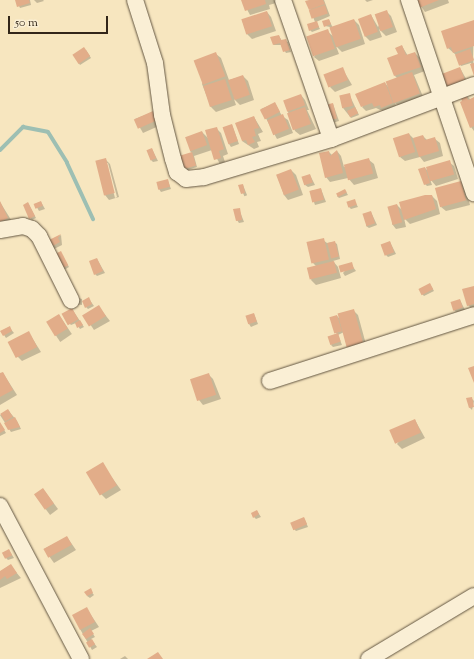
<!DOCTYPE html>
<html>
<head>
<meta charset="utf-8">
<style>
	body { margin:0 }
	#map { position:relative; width:474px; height:659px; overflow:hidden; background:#f7e6bf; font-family:"Sorts Mill Goudy",serif }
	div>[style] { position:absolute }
	.shadow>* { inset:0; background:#0003; transform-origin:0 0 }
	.stream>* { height:4px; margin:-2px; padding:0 2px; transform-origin:2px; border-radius:2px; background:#9dbfb3 }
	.building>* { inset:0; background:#e2ad89; transform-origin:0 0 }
	.roads { filter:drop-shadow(0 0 1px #635642) drop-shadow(0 0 1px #635642) }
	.minor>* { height:16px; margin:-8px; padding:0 8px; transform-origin:8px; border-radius:8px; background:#faefd5 }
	span { translate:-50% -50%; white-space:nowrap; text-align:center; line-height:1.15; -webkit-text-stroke:3px #faefd5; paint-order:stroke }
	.scale { position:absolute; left:8px; top:16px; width:100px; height:18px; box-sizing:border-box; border:2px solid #322619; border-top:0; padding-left:5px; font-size:12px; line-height:14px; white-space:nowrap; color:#322619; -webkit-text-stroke:3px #faefd5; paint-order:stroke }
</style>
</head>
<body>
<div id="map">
	<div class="shadow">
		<div style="clip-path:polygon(16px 0,30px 0,31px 5px,20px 8px)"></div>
		<div style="clip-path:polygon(34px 0,43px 0,44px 1px,37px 3px)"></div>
		<div style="clip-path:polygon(242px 0,275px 0,276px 3px,269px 5px,270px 9px,250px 15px)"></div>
		<div style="clip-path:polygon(312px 0,324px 0,330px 16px,316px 22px,320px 29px,312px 32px,310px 30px,315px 22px,310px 9px)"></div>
		<div style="clip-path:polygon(365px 0,373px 0,367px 2px)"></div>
		<div style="clip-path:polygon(417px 0,448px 0,449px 3px,425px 12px)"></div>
		<div style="clip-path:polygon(386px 11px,391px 16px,397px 32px,386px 36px,379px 29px,382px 37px,370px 41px,365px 36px,371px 15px,378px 27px)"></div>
		<div style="clip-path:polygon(267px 12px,271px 17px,276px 31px,252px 39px,247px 34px,242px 20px)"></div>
		<div style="clip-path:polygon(329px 20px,333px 28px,354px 20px,359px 25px,365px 44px,342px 52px,336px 46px,339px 54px,319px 61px,314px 57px,327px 31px,334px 37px,330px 27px,325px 26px)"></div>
		<div style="clip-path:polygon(474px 21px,473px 56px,474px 73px,471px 63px,461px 66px,456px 55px,448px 48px)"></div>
		<div style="clip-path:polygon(279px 36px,282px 41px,288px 42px,291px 52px,286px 53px,281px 45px,274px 45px,272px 38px)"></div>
		<div style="clip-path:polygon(402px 46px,408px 56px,415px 53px,420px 58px,425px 71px,414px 75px,424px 99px,400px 108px,395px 103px,397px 108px,387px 113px,376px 108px,366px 111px,362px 107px,385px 83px,390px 89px,397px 78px,395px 76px)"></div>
		<div style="clip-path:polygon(86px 50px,91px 58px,80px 65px,78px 62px)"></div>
		<div style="clip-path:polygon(216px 54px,221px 58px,229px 80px,243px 76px,248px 81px,254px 100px,240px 105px,234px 99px,236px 105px,216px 112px,211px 107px,202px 84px)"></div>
		<div style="clip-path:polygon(342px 68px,352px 85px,335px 92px,330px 87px)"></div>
		<div style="clip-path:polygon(460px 68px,469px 84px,451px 91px,446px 86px)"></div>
		<div style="clip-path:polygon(349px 94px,359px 115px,351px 118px,343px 108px)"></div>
		<div style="clip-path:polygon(301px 95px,305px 100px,309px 110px,307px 110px,316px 129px,300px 135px,295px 131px,284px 101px)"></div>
		<div style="clip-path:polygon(466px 95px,471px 100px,474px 98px,474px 131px,471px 127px)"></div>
		<div style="clip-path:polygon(275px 103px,282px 116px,288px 120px,293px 133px,277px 139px,261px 109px)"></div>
		<div style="clip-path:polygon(333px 104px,339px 121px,332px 123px)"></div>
		<div style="clip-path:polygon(153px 112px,161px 125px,143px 133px,135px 119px)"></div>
		<div style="clip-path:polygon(254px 117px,263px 132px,258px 134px,261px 141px,257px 142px,259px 147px,254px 149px,242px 141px)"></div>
		<div style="clip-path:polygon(232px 125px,239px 144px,231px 147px,229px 144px)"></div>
		<div style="clip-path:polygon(216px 128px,221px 133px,228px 154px,223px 156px,225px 162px,220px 164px,212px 150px,194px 156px,197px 167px,187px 170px,181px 156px,192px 153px,190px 151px,202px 132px,209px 139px)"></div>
		<div style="clip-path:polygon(409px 134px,414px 139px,423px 136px,428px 141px,435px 139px,440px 143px,443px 156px,424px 162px,420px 157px,405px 161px,400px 157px)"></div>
		<div style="clip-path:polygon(152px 149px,158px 161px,153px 162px,151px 160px)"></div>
		<div style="clip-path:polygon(337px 151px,341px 156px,344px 167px,369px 160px,374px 164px,378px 178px,354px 185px,348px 178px,330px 182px,326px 177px,329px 152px,332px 155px)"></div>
		<div style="clip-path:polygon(evenodd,105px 159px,110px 164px,119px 197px,109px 200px,105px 195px,105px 159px,106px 163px,108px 163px,117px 197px,115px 198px,106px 163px)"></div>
		<div style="clip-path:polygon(449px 162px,454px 166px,458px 179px,436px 186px,430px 179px,432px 185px,427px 186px,425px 184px,425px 168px,429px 172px)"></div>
		<div style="clip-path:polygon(291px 170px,296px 175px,303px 195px,288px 200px,284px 195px,277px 175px)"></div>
		<div style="clip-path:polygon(310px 175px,315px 185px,308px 187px,305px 185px)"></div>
		<div style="clip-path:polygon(168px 181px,171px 189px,161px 192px,159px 189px)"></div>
		<div style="clip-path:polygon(461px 182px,465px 187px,470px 205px,446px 211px,441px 207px)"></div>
		<div style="left:243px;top:185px;width:11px;height:3px;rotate:68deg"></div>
		<div style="clip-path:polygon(321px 189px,326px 202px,315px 205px,310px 191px)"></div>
		<div style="clip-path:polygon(345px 190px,348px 195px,339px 198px,337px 196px)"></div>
		<div style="clip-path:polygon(432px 196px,437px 201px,440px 214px,410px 224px,404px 218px,406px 227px,396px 229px,392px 224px,397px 205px,403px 211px)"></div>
		<div style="clip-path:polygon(354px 200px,358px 207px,351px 209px,349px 207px)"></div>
		<div style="clip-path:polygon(0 202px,13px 223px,0 229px)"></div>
		<div style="clip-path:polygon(41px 202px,45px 209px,39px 211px,35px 204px)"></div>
		<div style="clip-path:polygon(28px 203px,36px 218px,32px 220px,30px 218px)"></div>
		<div style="clip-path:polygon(239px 209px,244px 222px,239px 223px,237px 220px)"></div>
		<div style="clip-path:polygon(371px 212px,377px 225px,369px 228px,366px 226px)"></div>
		<div style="clip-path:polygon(61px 235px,62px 245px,54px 249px,49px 242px)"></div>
		<div style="clip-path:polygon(323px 240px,327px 243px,334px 242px,337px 244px,340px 259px,333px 261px,338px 267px,341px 278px,316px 285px,311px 280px,316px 266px,313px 263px)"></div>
		<div style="clip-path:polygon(390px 242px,396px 254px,388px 257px,386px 255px)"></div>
		<div style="clip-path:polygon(62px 255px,69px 267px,64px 270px)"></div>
		<div style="clip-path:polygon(97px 259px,105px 273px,97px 276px,95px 274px)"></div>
		<div style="clip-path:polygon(351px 264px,356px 271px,345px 276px,343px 273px)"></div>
		<div style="clip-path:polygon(430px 284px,434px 291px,424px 296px,422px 294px)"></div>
		<div style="clip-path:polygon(474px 287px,474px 310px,473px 310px,468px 305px)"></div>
		<div style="clip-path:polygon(74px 297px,82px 299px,82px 305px,75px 304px)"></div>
		<div style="clip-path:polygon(89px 299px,94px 306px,88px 309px,86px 307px)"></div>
		<div style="clip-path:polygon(460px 300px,465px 310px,456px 312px,454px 310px)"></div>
		<div style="clip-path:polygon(99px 307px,110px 321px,94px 330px,84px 315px)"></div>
		<div style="clip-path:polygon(72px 309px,84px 327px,80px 329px,76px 323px,71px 325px,69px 323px)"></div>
		<div style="clip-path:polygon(353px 310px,358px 315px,367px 348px,353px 351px,348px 347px,344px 332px,338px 335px,342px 345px,333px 347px,331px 345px,337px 335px,330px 318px,337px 316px,341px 320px)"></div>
		<div style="clip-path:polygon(254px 314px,258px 324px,251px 327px,249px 324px)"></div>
		<div style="left:59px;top:315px;width:23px;height:14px;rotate:56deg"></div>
		<div style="clip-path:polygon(10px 328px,14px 333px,6px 338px,4px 335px)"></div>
		<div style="clip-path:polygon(29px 333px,41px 352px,22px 361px,17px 356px)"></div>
		<div style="clip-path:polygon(3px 373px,17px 395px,0 405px,0 374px)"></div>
		<div style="clip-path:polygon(209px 375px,213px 379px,221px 399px,203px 405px,199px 400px)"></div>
		<div style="clip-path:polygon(471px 398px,474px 401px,472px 410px,470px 408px)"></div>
		<div style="clip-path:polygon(8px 410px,17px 421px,21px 429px,11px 432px,9px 429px,0 415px)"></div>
		<div style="clip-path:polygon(415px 420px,425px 438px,402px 449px,397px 444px)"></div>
		<div style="clip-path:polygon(0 423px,6px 433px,0 436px)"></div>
		<div style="clip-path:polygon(102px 464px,121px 490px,106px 499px,101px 494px)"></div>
		<div style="left:43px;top:489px;width:25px;height:10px;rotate:53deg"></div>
		<div style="clip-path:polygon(257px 511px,261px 517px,256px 519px,254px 517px)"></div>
		<div style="clip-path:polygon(304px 518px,308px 527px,296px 531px,294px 529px)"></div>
		<div style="clip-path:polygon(67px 537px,76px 550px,54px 563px,44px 549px)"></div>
		<div style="clip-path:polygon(9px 550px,14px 558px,8px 560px,6px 558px)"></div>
		<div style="clip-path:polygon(10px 565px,21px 578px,0 588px,0 572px)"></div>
		<div style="clip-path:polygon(90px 590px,94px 595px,90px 598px,87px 596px)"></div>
		<div style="clip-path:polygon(87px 609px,99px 627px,91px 631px,95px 637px,91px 639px,97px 647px,92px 650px,80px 629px)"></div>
		<div style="clip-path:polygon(125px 656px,128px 659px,120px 659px)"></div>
	</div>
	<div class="stream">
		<div style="left:0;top:150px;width:33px;rotate:-45deg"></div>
		<div style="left:23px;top:127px;width:25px;rotate:11deg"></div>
		<div style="left:48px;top:132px;width:36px;rotate:58deg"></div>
		<div style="left:67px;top:163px;width:62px;rotate:65.1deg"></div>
	</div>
	<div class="building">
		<div style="clip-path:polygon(15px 0,29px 0,30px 3px,17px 7px)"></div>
		<div style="clip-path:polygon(241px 0,265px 0,266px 4px,245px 11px)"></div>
		<div style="clip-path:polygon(309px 0,323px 0,325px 4px,309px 10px,305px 1px)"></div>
		<div style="clip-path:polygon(416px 0,439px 0,419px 8px)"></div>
		<div style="left:325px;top:5px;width:9px;height:17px;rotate:72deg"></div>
		<div style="left:387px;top:10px;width:18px;height:13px;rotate:71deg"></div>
		<div style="left:267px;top:11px;width:16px;height:27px;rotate:72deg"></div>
		<div style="left:371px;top:14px;width:19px;height:14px;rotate:69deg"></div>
		<div style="clip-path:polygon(329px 19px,331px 24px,324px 27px,322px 21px)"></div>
		<div style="left:354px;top:19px;width:21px;height:26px;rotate:71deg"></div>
		<div style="clip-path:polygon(474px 20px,474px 46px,453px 53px,451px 47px,447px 49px,441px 31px)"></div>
		<div style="clip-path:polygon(317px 21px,319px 27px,309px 31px,307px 24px)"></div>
		<div style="left:328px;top:29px;width:21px;height:23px;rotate:71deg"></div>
		<div style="clip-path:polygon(279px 35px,281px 40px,286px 39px,290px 50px,283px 52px,280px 43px,273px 45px,270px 37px)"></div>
		<div style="clip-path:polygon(402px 45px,406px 55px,415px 52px,421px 67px,394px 76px,387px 58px,398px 54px,395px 48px)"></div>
		<div style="left:84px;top:47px;width:11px;height:14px;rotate:56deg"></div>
		<div style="left:470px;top:49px;width:12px;height:16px;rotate:70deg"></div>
		<div style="left:216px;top:52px;width:26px;height:24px;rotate:69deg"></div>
		<div style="clip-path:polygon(474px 63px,474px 76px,470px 64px)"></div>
		<div style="left:343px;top:67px;width:14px;height:21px;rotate:69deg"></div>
		<div style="left:460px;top:67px;width:14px;height:21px;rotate:69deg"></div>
		<div style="left:412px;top:72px;width:23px;height:28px;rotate:70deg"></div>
		<div style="left:243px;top:75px;width:21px;height:16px;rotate:71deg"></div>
		<div style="left:225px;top:79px;width:22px;height:23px;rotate:72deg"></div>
		<div style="clip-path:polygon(385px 82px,393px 103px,381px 108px,380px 105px,374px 107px,372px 103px,361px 107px,355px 94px)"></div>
		<div style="left:350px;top:93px;width:13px;height:11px;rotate:77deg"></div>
		<div style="left:301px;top:94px;width:12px;height:19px;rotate:70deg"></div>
		<div style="clip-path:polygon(466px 94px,468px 100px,474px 97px,474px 126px,470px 128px,460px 102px,462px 101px,460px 96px)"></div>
		<div style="left:275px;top:102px;width:11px;height:17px;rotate:63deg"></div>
		<div style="left:333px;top:103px;width:16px;height:8px;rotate:76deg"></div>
		<div style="left:305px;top:107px;width:18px;height:19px;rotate:71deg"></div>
		<div style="left:355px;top:107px;width:7px;height:9px;rotate:63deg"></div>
		<div style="left:153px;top:111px;width:10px;height:21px;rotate:66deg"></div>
		<div style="left:283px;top:114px;width:16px;height:17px;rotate:68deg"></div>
		<div style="clip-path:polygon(254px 116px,259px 128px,254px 129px,256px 136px,252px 137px,255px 142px,248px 145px,246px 140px,242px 141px,235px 123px)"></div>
		<div style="left:232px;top:124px;width:18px;height:10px;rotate:71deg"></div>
		<div style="clip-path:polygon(217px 127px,224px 149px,219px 151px,221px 158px,214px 160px,205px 130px)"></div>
		<div style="left:202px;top:131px;width:15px;height:18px;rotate:70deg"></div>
		<div style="left:409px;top:133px;width:20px;height:17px;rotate:72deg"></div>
		<div style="clip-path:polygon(423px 135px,425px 140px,435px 137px,439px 151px,419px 157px,413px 138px)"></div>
		<div style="left:152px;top:148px;width:11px;height:6px;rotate:68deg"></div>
		<div style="clip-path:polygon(337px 150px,343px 173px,325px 178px,319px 153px,329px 151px,330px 156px)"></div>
		<div style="left:192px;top:152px;width:14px;height:13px;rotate:73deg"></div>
		<div style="left:106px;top:158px;width:36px;height:11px;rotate:76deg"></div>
		<div style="left:369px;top:158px;width:16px;height:26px;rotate:75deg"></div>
		<div style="left:450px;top:160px;width:15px;height:25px;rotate:74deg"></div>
		<div style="clip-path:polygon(425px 167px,430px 183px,424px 185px,418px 169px)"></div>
		<div style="left:291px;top:169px;width:22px;height:16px;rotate:69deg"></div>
		<div style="left:310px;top:174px;width:9px;height:9px;rotate:72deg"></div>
		<div style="left:168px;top:179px;width:8px;height:12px;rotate:76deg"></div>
		<div style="left:461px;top:181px;width:20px;height:27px;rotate:75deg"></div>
		<div style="clip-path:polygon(243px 184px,245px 193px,241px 194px,238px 185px)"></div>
		<div style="left:321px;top:188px;width:12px;height:12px;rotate:76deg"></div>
		<div style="left:345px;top:189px;width:4px;height:10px;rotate:63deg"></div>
		<div style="clip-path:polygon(425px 195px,432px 195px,436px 209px,404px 220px,399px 202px)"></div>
		<div style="left:355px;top:199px;width:6px;height:9px;rotate:72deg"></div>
		<div style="clip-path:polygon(0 201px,8px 218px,0 222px)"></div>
		<div style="left:41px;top:201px;width:5px;height:8px;rotate:68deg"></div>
		<div style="clip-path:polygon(28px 202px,35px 216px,29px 219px,23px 205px)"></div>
		<div style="left:397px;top:204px;width:19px;height:10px;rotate:74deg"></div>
		<div style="clip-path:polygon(240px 208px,242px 220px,236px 221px,233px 209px)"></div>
		<div style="left:371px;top:211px;width:13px;height:9px;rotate:72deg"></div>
		<div style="clip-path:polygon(61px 234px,58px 238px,60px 242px,51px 247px,47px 241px)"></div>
		<div style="left:324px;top:238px;width:22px;height:18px;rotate:77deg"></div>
		<div style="left:335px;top:241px;width:16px;height:8px;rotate:76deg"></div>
		<div style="left:390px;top:241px;width:12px;height:10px;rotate:70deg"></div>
		<div style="left:61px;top:251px;width:16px;height:9px;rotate:63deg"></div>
		<div style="clip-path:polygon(97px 258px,103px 271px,94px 275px,89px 261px)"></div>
		<div style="left:334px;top:261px;width:12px;height:28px;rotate:76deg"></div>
		<div style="left:352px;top:262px;width:7px;height:14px;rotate:74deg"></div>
		<div style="left:430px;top:283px;width:7px;height:13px;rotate:63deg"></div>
		<div style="clip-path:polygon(474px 286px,474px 304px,467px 306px,462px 289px)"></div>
		<div style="clip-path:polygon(89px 297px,92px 304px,85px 308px,82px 301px)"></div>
		<div style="left:460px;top:299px;width:9px;height:10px;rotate:72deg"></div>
		<div style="left:99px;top:305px;width:13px;height:20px;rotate:58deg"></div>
		<div style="left:72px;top:308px;width:13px;height:12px;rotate:61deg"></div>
		<div style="left:354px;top:309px;width:35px;height:17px;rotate:75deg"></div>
		<div style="left:254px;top:313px;width:9px;height:9px;rotate:72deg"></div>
		<div style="left:59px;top:314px;width:17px;height:15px;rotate:59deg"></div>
		<div style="left:337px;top:315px;width:17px;height:8px;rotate:73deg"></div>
		<div style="clip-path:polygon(80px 320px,83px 325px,77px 328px,75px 323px)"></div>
		<div style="clip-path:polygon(10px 326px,12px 331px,3px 336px,0 331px)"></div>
		<div style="left:29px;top:331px;width:18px;height:24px;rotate:63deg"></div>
		<div style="left:338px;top:333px;width:9px;height:11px;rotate:72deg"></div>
		<div style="clip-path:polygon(474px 366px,474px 383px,468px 368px)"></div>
		<div style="clip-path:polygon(3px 372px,13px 390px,0 397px,0 373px)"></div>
		<div style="left:209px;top:373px;width:23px;height:20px;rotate:72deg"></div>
		<div style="clip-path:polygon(472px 397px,474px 407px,469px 408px,466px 398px)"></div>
		<div style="left:8px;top:409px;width:9px;height:9px;rotate:58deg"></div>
		<div style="clip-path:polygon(15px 417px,20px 427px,8px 430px,4px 423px)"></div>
		<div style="left:415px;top:419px;width:15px;height:28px;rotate:67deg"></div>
		<div style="clip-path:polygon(0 422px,5px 430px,0 433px)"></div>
		<div style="left:103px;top:462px;width:27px;height:20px;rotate:59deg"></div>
		<div style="left:43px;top:488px;width:19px;height:11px;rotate:55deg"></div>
		<div style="clip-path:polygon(257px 510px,259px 514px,253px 518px,251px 513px)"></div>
		<div style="left:304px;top:517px;width:8px;height:15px;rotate:67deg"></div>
		<div style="left:67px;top:536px;width:10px;height:27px;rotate:61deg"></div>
		<div style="left:9px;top:549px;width:7px;height:8px;rotate:63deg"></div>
		<div style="clip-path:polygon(11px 564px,17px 573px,7px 579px,5px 576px,0 580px,0 571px)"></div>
		<div style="clip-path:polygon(91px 588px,93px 593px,87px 596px,84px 592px)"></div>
		<div style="left:87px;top:607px;width:17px;height:17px;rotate:62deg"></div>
		<div style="clip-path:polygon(90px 628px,94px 634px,86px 639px,82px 634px)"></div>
		<div style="left:92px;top:639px;width:6px;height:7px;rotate:59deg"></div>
		<div style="clip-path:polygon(158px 652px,163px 659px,147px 659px)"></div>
	</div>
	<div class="roads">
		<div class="minor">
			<div style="left:135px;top:0;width:66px;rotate:72.4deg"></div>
			<div style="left:155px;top:63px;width:52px;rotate:82.3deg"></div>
			<div style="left:162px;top:115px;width:45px;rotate:76deg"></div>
			<div style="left:173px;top:159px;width:14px;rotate:73deg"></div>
			<div style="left:177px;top:172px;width:11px;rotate:38deg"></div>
			<div style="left:186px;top:179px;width:18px;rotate:-6deg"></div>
			<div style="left:204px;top:177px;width:133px;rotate:-16.7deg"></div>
			<div style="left:331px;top:139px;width:153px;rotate:-20.7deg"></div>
			<div style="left:283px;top:0;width:147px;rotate:70.9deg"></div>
			<div style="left:409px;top:0;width:204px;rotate:71.4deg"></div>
			<div style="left:0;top:230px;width:23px;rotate:-10deg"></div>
			<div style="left:23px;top:226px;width:9px;rotate:18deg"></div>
			<div style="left:32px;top:229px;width:10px;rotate:45deg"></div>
			<div style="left:39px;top:236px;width:72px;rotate:63.4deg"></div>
			<div style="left:270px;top:381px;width:214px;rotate:-17.9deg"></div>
			<div style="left:0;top:506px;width:173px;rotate:62.1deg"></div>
			<div style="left:369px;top:659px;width:122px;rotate:-31deg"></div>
		</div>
	</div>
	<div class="scale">50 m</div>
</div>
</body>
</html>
